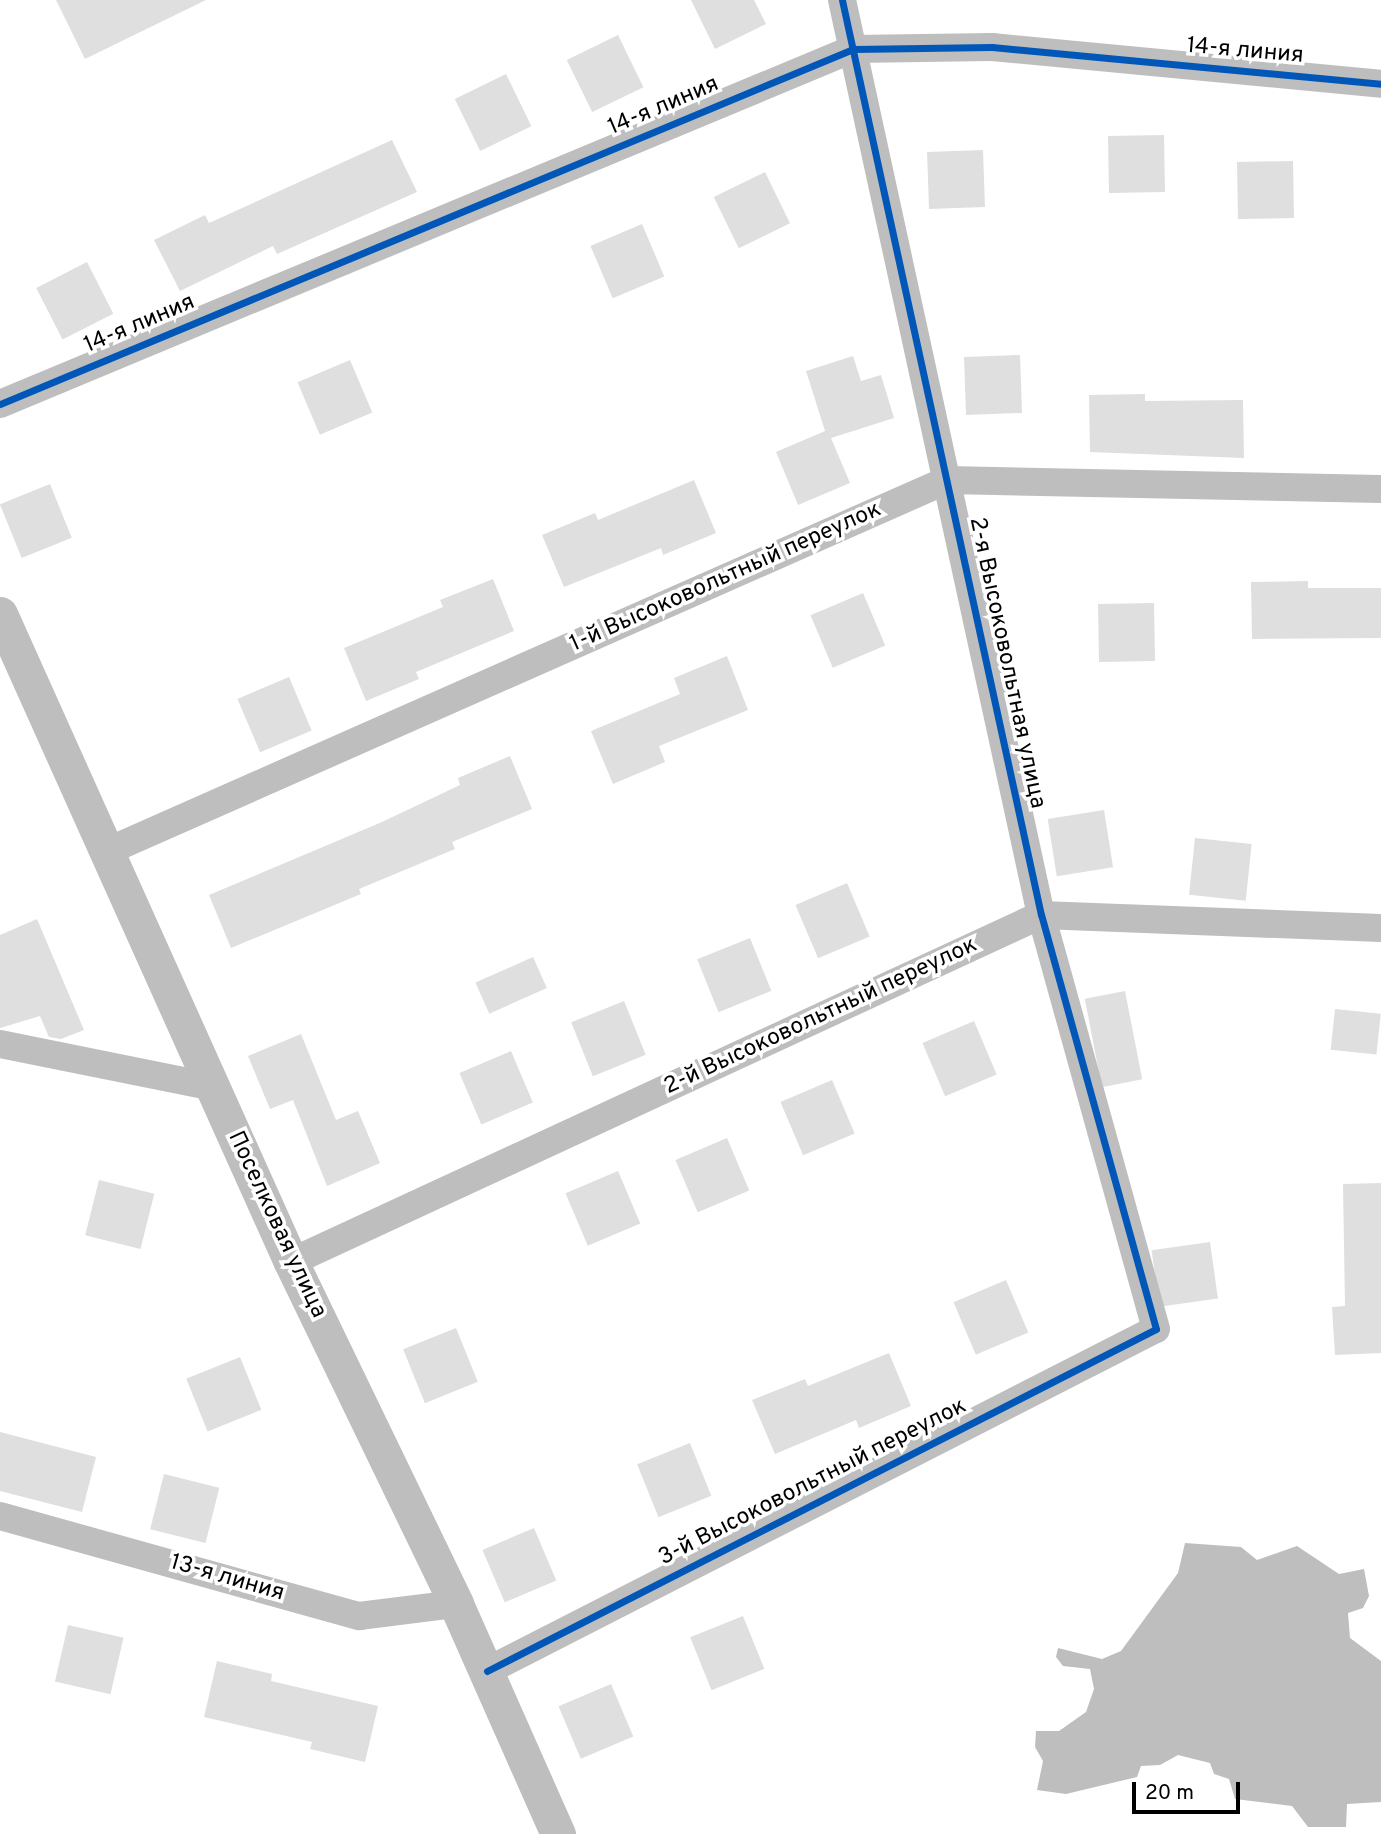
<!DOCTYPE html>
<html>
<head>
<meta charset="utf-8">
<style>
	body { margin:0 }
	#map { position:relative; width:1381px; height:1834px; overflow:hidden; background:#fff; font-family:Overpass,sans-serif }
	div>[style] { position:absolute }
	.water>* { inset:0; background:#bebebe }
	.building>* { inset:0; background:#dfdfdf; transform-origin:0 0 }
	.minor>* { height:28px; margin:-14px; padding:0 14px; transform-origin:14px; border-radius:14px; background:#bebebe }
	.tertiary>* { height:35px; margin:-17.5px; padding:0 17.5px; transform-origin:17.5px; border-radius:17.5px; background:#bebebe }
	.cycleway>* { height:7px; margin:-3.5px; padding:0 3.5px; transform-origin:3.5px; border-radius:3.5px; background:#0057b8 }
	span { translate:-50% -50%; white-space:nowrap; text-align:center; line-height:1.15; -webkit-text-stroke:7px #fff; paint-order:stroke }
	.street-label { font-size:23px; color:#000 }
	.scale { position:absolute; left:1132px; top:1782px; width:108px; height:32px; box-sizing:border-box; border:4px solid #000; border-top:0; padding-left:9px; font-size:21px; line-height:24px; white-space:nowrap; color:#000; -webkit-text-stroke:5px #fff; paint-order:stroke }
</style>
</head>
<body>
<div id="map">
	<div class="water">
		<div style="clip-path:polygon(1185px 1543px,1241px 1547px,1257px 1560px,1297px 1546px,1339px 1574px,1364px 1569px,1369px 1596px,1363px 1608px,1348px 1613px,1350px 1638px,1381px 1661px,1381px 1802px,1347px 1804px,1346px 1827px,1308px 1827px,1292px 1806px,1235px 1799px,1229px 1779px,1214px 1774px,1210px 1763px,1178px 1755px,1160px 1765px,1141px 1766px,1137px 1777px,1066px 1794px,1037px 1790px,1043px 1761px,1035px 1747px,1036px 1731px,1059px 1731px,1086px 1712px,1094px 1689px,1090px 1669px,1063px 1666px,1056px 1657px,1058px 1648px,1102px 1659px,1121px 1651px,1178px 1573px)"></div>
	</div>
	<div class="building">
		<div style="clip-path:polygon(56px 0,206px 0,85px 59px)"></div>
		<div style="clip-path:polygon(691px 0,754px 0,766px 24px,715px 49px)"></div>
		<div style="left:618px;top:35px;width:58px;height:57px;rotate:64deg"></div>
		<div style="left:506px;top:74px;width:58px;height:57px;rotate:64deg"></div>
		<div style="left:1164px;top:135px;width:57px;height:56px;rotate:89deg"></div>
		<div style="clip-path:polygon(392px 140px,417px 192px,277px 254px,273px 246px,180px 291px,154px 240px,205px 215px,209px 223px)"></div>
		<div style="left:983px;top:150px;width:57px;height:56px;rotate:88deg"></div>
		<div style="left:1293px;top:161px;width:57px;height:56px;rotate:89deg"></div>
		<div style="left:765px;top:172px;width:57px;height:57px;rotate:64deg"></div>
		<div style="left:642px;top:224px;width:57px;height:56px;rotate:67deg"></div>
		<div style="left:87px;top:262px;width:58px;height:57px;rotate:63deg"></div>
		<div style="left:1020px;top:355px;width:58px;height:56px;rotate:88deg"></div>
		<div style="clip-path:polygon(853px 356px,861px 381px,881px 375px,894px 418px,831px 438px,850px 483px,798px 505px,776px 452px,825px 431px,806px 371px)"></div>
		<div style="left:350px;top:360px;width:57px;height:57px;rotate:67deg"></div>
		<div style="clip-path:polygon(1145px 394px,1145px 401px,1243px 400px,1244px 458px,1090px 452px,1089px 395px)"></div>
		<div style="clip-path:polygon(694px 480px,716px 533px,663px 555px,661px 548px,564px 587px,542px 535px,595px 513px,598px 520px)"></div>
		<div style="left:50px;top:484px;width:58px;height:54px;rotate:68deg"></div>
		<div style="clip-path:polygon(493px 579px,514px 631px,416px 672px,419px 679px,366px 701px,344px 648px,443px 607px,440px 600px)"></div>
		<div style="clip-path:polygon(1308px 581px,1308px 588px,1381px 588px,1381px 638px,1252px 639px,1251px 582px)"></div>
		<div style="left:863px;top:593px;width:57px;height:57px;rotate:67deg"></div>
		<div style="left:1154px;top:603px;width:58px;height:56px;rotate:89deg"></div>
		<div style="clip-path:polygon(727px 656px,748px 710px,659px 746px,665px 762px,613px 784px,591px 731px,680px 694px,674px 678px)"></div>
		<div style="left:289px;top:677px;width:58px;height:56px;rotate:67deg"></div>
		<div style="clip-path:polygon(510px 756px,532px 809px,452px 842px,455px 849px,359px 889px,361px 894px,231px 948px,209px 895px,382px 822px,460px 785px,458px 778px)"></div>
		<div style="left:1104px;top:810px;width:58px;height:57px;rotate:81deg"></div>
		<div style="left:1195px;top:838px;width:57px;height:57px;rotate:6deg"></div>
		<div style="left:847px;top:883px;width:58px;height:56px;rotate:67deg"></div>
		<div style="clip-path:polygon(37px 919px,84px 1030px,61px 1039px,49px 1037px,40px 1016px,0 1028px,0 935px)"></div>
		<div style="left:750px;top:938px;width:57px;height:57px;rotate:68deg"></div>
		<div style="left:533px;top:957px;width:34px;height:63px;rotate:66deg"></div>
		<div style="left:1125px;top:991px;width:90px;height:41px;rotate:79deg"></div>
		<div style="left:624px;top:1001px;width:58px;height:57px;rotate:68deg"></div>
		<div style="left:1335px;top:1009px;width:46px;height:41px;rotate:6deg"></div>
		<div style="left:974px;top:1021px;width:58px;height:56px;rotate:67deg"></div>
		<div style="clip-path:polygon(301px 1034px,336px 1120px,358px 1111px,380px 1163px,327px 1186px,293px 1100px,270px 1109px,248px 1056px)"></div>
		<div style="left:511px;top:1051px;width:56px;height:56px;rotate:67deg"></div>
		<div style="left:832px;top:1080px;width:58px;height:56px;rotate:67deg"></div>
		<div style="left:727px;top:1138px;width:57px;height:56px;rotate:67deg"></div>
		<div style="left:618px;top:1171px;width:57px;height:57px;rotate:67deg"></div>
		<div style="left:99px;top:1180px;width:57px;height:57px;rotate:14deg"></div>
		<div style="clip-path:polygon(1381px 1183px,1381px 1353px,1335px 1355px,1332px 1307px,1345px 1306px,1343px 1184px)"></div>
		<div style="left:1210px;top:1242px;width:57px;height:59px;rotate:82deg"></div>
		<div style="left:1006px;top:1280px;width:57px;height:57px;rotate:67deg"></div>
		<div style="left:456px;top:1328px;width:58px;height:57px;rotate:68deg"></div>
		<div style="clip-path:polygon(889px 1353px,911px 1406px,859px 1428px,856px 1420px,775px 1454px,752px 1400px,805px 1379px,808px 1386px)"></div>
		<div style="left:240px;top:1357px;width:57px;height:58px;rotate:68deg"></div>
		<div style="clip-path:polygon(0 1432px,96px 1457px,82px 1512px,0 1491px)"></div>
		<div style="left:690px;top:1443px;width:57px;height:57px;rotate:68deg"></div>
		<div style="left:164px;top:1474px;width:57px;height:57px;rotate:14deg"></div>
		<div style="left:534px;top:1528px;width:57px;height:56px;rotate:67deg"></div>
		<div style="left:743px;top:1616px;width:57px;height:57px;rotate:68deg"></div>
		<div style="left:68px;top:1625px;width:57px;height:58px;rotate:13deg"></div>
		<div style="clip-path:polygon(217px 1661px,272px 1674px,271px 1681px,378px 1706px,365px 1762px,310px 1749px,312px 1742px,204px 1717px)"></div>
		<div style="left:611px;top:1684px;width:57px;height:57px;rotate:67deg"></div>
	</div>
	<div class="minor">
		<div style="left:0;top:404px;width:924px;rotate:-22.6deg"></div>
		<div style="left:853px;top:49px;width:139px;rotate:-0.8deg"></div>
		<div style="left:992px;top:47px;width:391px;rotate:5.4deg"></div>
		<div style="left:108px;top:851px;width:917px;rotate:-23.85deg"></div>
		<div style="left:947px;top:480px;width:434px;rotate:1.2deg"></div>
		<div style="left:0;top:1044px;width:217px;rotate:11.4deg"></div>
		<div style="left:291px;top:1262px;width:826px;rotate:-24.83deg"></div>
		<div style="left:1041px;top:915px;width:340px;rotate:2.2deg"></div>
		<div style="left:0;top:1516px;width:373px;rotate:15.6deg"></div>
		<div style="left:359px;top:1616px;width:98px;rotate:-7.1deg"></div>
		<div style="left:487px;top:1671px;width:751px;rotate:-27.08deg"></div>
		<div style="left:1156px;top:1329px;width:430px;rotate:-105.5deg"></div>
		<div style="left:1041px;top:915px;width:936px;rotate:-102.27deg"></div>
	</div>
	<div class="tertiary">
		<div style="left:0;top:614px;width:710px;rotate:65.82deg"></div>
		<div style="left:291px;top:1262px;width:380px;rotate:64.2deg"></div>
		<div style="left:456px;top:1604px;width:252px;rotate:66.1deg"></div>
	</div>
	<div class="cycleway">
		<div style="left:0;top:404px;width:924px;rotate:-22.6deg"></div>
		<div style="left:853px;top:49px;width:139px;rotate:-0.8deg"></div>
		<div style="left:992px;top:47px;width:391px;rotate:5.4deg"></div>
		<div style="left:487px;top:1671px;width:751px;rotate:-27.08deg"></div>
		<div style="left:1156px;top:1329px;width:430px;rotate:-105.5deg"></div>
		<div style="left:1041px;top:915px;width:936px;rotate:-102.27deg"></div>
	</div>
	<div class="street-label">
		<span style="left:1245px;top:52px;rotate:5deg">14-я линия</span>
		<span style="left:664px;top:107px;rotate:-23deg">14-я линия</span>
		<span style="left:140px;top:325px;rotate:-23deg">14-я линия</span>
		<span style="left:726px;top:578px;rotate:-24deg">1-й Высоковольтный переулок</span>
		<span style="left:1006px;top:663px;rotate:78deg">2-я Высоковольтная улица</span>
		<span style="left:821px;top:1017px;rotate:-25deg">2-й Высоковольтный переулок</span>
		<span style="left:276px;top:1225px;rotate:65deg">Поселковая улица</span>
		<span style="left:813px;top:1483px;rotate:-27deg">3-й Высоковольтный переулок</span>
		<span style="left:227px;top:1579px;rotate:16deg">13-я линия</span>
	</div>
	<div class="scale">20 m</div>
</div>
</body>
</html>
